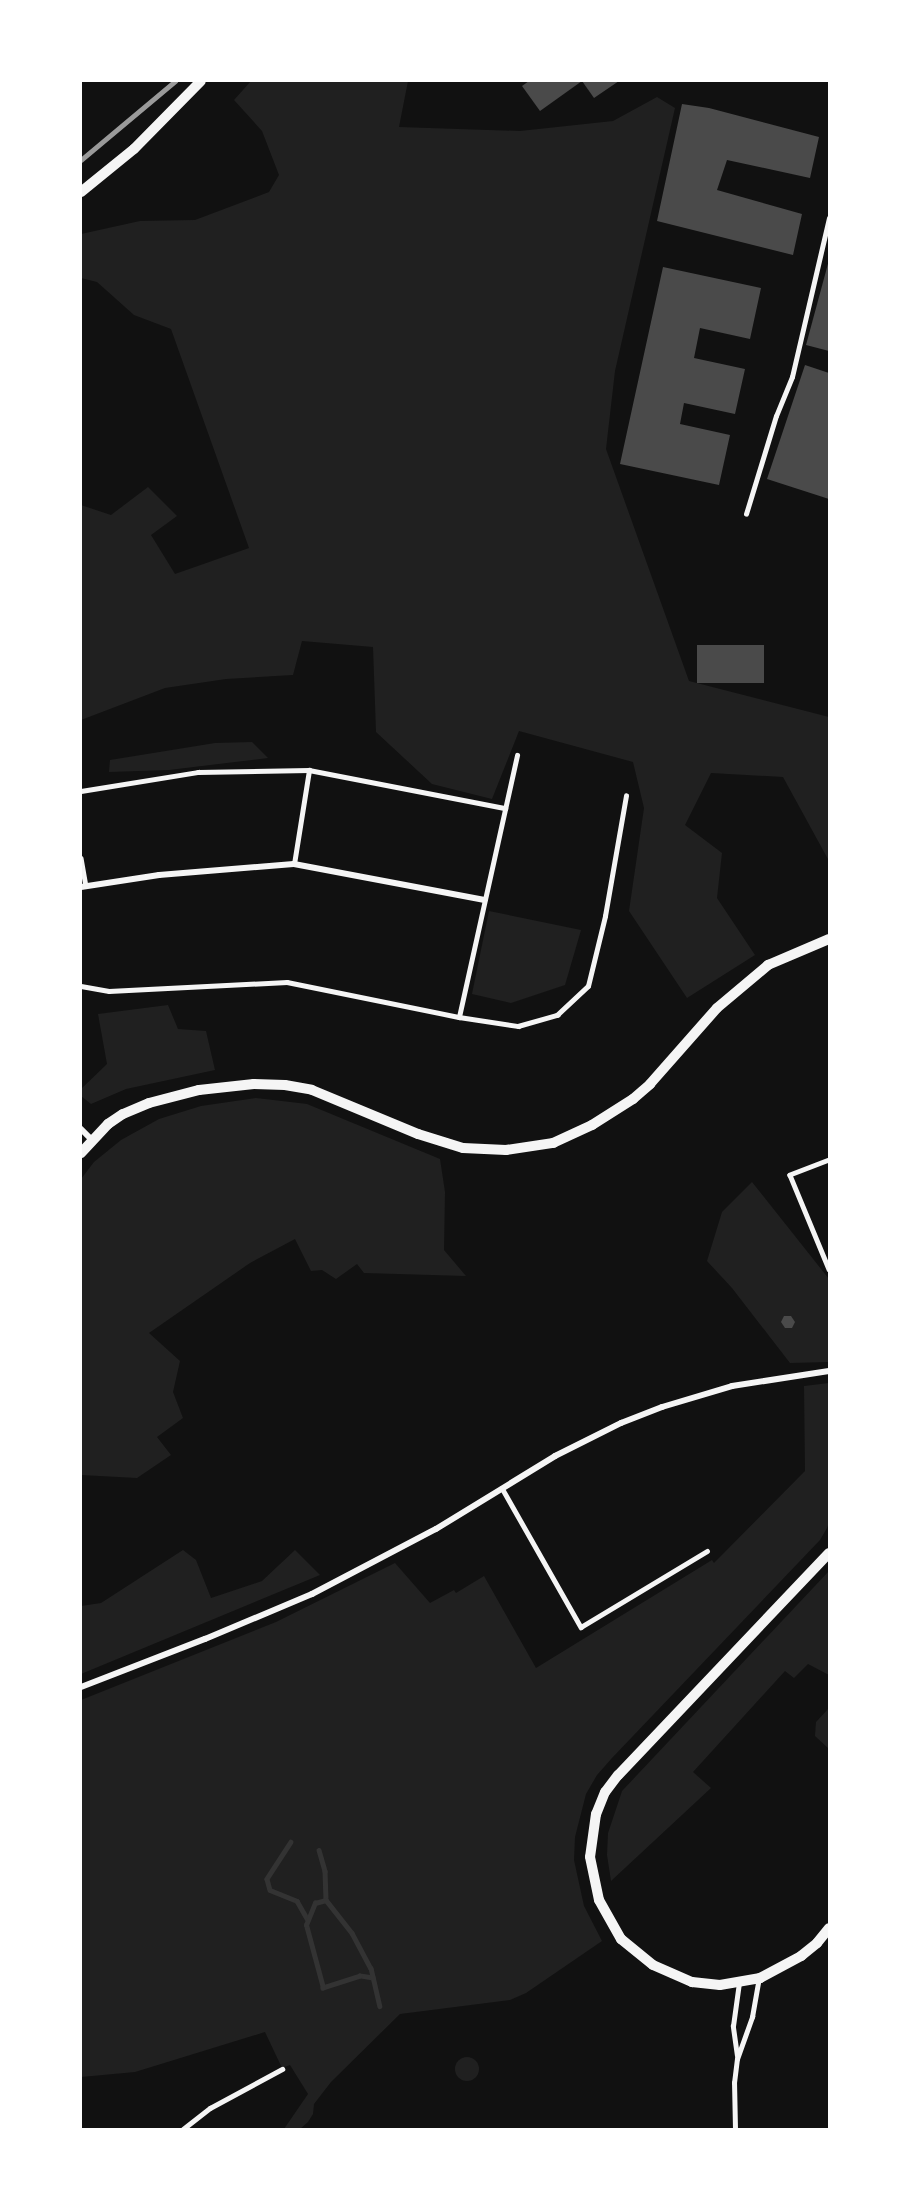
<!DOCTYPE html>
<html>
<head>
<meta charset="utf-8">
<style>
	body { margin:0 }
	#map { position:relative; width:910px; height:2210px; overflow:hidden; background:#111; font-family:Figtree,sans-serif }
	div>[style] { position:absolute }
	.green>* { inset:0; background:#202020 }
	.round { border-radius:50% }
	.stream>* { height:4.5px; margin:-2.25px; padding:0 2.25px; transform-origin:2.25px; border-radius:2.25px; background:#333 }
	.building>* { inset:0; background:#4a4a4a; transform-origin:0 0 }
	.service>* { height:4.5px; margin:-2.25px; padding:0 2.25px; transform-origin:2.25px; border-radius:2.25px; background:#f5f5f5 }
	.minor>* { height:6px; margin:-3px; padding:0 3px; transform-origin:3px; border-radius:3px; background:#f5f5f5 }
	.tertiary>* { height:10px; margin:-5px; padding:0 5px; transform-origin:5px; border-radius:5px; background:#f5f5f5 }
	.rail>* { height:4.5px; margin:-2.25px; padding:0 2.25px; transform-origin:2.25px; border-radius:2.25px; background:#9a9a9a }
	span { translate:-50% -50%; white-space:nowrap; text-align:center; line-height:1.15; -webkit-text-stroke:5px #fff; paint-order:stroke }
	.frame { position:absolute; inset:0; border:82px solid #fff; pointer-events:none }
</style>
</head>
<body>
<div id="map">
	<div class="green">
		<div style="clip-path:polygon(251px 81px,408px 81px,399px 127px,520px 131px,613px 121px,657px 97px,675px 108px,615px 371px,606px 449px,689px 681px,829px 717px,829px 861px,783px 777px,711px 773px,685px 825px,722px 853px,717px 898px,755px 955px,687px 998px,629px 911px,644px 808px,633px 762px,519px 731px,492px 799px,432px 784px,376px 732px,373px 647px,302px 641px,293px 675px,226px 679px,165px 688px,81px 720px,81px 505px,111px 515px,148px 487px,177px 516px,151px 535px,175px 574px,249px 548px,171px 329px,134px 315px,97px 282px,81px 278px,81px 234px,140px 221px,195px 220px,269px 192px,279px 175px,262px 131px,234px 100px)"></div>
		<div style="clip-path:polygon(252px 742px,268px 758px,169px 770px,109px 772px,110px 760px,215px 743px)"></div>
		<div style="clip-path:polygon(489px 911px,581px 930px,565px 985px,511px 1003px,472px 994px)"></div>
		<div style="clip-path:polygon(168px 1005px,178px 1029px,206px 1031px,215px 1070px,126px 1089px,91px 1104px,81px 1096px,81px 1089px,107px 1064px,98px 1014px)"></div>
		<div style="clip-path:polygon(256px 1098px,307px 1104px,440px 1159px,445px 1192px,444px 1250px,466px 1276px,364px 1273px,357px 1264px,336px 1279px,322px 1270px,311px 1271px,295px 1239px,250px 1263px,149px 1333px,180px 1361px,173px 1392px,183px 1418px,157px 1437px,171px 1455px,137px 1478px,81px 1475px,81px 1179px,94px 1162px,121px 1140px,159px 1119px,201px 1106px)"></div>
		<div style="clip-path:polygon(752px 1182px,829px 1279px,829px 1362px,790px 1363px,732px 1288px,707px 1261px,722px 1212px)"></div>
		<div style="clip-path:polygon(829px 1383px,829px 1523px,827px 1528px,820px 1540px,612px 1758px,597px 1775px,586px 1794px,575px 1837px,574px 1860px,584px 1906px,602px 1941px,526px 1993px,510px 2000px,400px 2014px,331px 2082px,314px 2104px,313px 2114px,308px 2122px,300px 2129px,284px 2129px,308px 2094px,290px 2065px,282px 2068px,265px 2032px,135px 2072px,81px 2077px,81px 1700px,276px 1622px,395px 1563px,430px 1603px,454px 1590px,456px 1593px,484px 1576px,536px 1668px,712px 1560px,714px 1563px,805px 1471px,804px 1386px)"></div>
		<div style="clip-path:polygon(183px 1550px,196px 1560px,211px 1598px,262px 1581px,295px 1550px,320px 1575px,81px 1674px,81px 1606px,101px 1603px)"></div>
		<div style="clip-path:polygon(829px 1571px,829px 1675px,808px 1664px,794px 1678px,785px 1671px,693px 1772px,711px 1788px,611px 1881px,607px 1855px,608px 1833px,622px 1791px)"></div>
		<div style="clip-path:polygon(829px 1708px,829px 1749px,815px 1736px,816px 1722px)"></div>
		<div class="round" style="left:455px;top:2057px;width:24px;height:24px"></div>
	</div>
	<div class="stream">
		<div style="left:291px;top:1842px;width:44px;rotate:123deg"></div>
		<div style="left:267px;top:1879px;width:11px;rotate:75deg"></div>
		<div style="left:270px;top:1890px;width:29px;rotate:22deg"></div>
		<div style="left:297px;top:1901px;width:20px;rotate:60deg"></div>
		<div style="left:319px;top:1850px;width:22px;rotate:74deg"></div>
		<div style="left:325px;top:1871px;width:29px;rotate:88deg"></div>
		<div style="left:373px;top:1978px;width:13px;rotate:-171deg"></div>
		<div style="left:360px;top:1976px;width:39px;rotate:162deg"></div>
		<div style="left:323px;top:1988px;width:65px;rotate:-105.1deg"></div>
		<div style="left:306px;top:1925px;width:24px;rotate:-68deg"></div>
		<div style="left:315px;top:1903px;width:11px;rotate:-15deg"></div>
		<div style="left:326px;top:1900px;width:42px;rotate:51.8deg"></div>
		<div style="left:352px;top:1933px;width:40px;rotate:62deg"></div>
		<div style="left:371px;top:1968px;width:39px;rotate:77deg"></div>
	</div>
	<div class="building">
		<div style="clip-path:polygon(529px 81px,582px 81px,540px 111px,522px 86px)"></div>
		<div style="clip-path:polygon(582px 81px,619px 81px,594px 98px)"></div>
		<div style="clip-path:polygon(682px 104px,709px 108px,819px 137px,810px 178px,727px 160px,717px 190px,802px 214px,793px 255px,657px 221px)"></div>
		<div style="clip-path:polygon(829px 260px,829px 351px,806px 345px)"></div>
		<div style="clip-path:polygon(663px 267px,761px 288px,750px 339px,700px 328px,694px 358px,745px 369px,735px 414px,684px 403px,680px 424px,730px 435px,719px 485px,620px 464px)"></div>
		<div style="clip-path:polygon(805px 365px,829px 373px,829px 499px,767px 479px)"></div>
		<div style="left:764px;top:645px;width:38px;height:67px;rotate:90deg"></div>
		<div style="clip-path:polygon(784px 1316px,791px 1316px,795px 1322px,792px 1328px,785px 1328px,781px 1322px)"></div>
	</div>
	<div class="service">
		<div style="left:746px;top:514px;width:102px;rotate:-73deg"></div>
		<div style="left:776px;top:416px;width:42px;rotate:-67.7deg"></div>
		<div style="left:792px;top:377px;width:163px;rotate:-76.9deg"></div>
		<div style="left:81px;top:791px;width:119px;rotate:-9.2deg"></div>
		<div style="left:198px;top:772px;width:111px;rotate:-1deg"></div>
		<div style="left:81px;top:858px;width:28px;rotate:80deg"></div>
		<div style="left:294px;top:864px;width:95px;rotate:-80.9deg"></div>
		<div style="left:309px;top:770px;width:200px;rotate:11deg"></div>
		<div style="left:81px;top:986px;width:28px;rotate:10deg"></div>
		<div style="left:109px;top:991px;width:178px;rotate:-2.9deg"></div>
		<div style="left:287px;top:982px;width:176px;rotate:11.5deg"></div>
		<div style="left:459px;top:1017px;width:60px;rotate:8.7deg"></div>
		<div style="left:518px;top:1026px;width:41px;rotate:-15.8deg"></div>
		<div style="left:557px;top:1015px;width:42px;rotate:-43.1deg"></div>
		<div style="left:588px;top:986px;width:72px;rotate:-76.3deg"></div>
		<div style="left:605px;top:916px;width:122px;rotate:-80.1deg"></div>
		<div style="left:459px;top:1017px;width:268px;rotate:-77.5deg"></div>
		<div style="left:829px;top:1160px;width:42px;rotate:159deg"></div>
		<div style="left:790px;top:1175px;width:102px;rotate:67.5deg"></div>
		<div style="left:502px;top:1488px;width:160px;rotate:60.4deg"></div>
		<div style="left:581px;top:1627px;width:147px;rotate:-31.1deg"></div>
		<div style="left:737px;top:2056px;width:30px;rotate:-98deg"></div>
		<div style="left:733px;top:2026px;width:43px;rotate:-82.1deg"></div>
		<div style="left:183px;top:2129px;width:34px;rotate:-38deg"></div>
		<div style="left:210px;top:2108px;width:82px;rotate:-28.4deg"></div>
		<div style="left:735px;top:2129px;width:46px;rotate:-91.2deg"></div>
		<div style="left:734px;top:2083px;width:24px;rotate:-83deg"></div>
		<div style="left:737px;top:2059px;width:45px;rotate:-70.3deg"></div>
		<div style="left:752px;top:2017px;width:39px;rotate:-80deg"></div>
	</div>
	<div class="minor">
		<div style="left:81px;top:887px;width:79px;rotate:-8.7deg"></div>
		<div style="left:159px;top:875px;width:135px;rotate:-4.7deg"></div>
		<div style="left:294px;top:864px;width:194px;rotate:10.7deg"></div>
		<div style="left:81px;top:1129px;width:16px;rotate:45deg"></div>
		<div style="left:81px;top:1687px;width:133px;rotate:-21.2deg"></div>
		<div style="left:205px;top:1639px;width:116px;rotate:-22.8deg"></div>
		<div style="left:312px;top:1594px;width:140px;rotate:-27.7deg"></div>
		<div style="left:436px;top:1529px;width:140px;rotate:-31.5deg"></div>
		<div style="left:555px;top:1456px;width:74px;rotate:-26.6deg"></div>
		<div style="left:621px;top:1423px;width:44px;rotate:-21.3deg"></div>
		<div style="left:662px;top:1407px;width:73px;rotate:-16.7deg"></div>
		<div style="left:732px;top:1386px;width:98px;rotate:-8.8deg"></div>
	</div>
	<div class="tertiary">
		<div style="left:81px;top:192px;width:68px;rotate:-39.1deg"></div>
		<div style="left:134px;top:149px;width:95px;rotate:-45.4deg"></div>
		<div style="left:81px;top:1153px;width:40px;rotate:-47deg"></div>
		<div style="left:108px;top:1124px;width:18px;rotate:-34deg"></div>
		<div style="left:123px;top:1114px;width:28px;rotate:-23deg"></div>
		<div style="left:149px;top:1103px;width:52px;rotate:-14.6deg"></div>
		<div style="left:199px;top:1090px;width:55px;rotate:-6.2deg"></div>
		<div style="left:254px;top:1084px;width:31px;rotate:2deg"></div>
		<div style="left:285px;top:1085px;width:27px;rotate:10deg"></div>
		<div style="left:312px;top:1090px;width:115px;rotate:22.5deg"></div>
		<div style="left:418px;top:1134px;width:47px;rotate:17.3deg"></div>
		<div style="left:463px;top:1148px;width:43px;rotate:2.7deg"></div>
		<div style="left:506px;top:1150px;width:48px;rotate:-8.5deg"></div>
		<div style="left:553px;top:1143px;width:43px;rotate:-24.8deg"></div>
		<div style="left:592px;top:1125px;width:49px;rotate:-32.4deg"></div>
		<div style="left:633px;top:1099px;width:23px;rotate:-41deg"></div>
		<div style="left:650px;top:1084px;width:101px;rotate:-48.6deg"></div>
		<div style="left:717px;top:1008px;width:67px;rotate:-40.1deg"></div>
		<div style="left:768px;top:965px;width:66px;rotate:-23.1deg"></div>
		<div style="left:829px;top:1553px;width:306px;rotate:133.5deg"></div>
		<div style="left:618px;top:1775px;width:21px;rotate:127deg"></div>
		<div style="left:605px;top:1792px;width:24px;rotate:112deg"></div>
		<div style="left:596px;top:1814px;width:43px;rotate:97.9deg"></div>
		<div style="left:590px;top:1857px;width:44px;rotate:78.2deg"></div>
		<div style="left:599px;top:1900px;width:45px;rotate:60.6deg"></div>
		<div style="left:621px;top:1939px;width:41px;rotate:39.1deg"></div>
		<div style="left:653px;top:1965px;width:43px;rotate:23.6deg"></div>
		<div style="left:692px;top:1982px;width:28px;rotate:6deg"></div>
		<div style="left:720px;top:1985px;width:41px;rotate:-9.9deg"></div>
		<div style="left:760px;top:1978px;width:47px;rotate:-28.2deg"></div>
		<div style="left:801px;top:1956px;width:21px;rotate:-39deg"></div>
		<div style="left:817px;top:1943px;width:19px;rotate:-51deg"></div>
	</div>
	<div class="rail">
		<div style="left:81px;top:160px;width:123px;rotate:-40deg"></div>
	</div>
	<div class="frame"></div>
</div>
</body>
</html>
